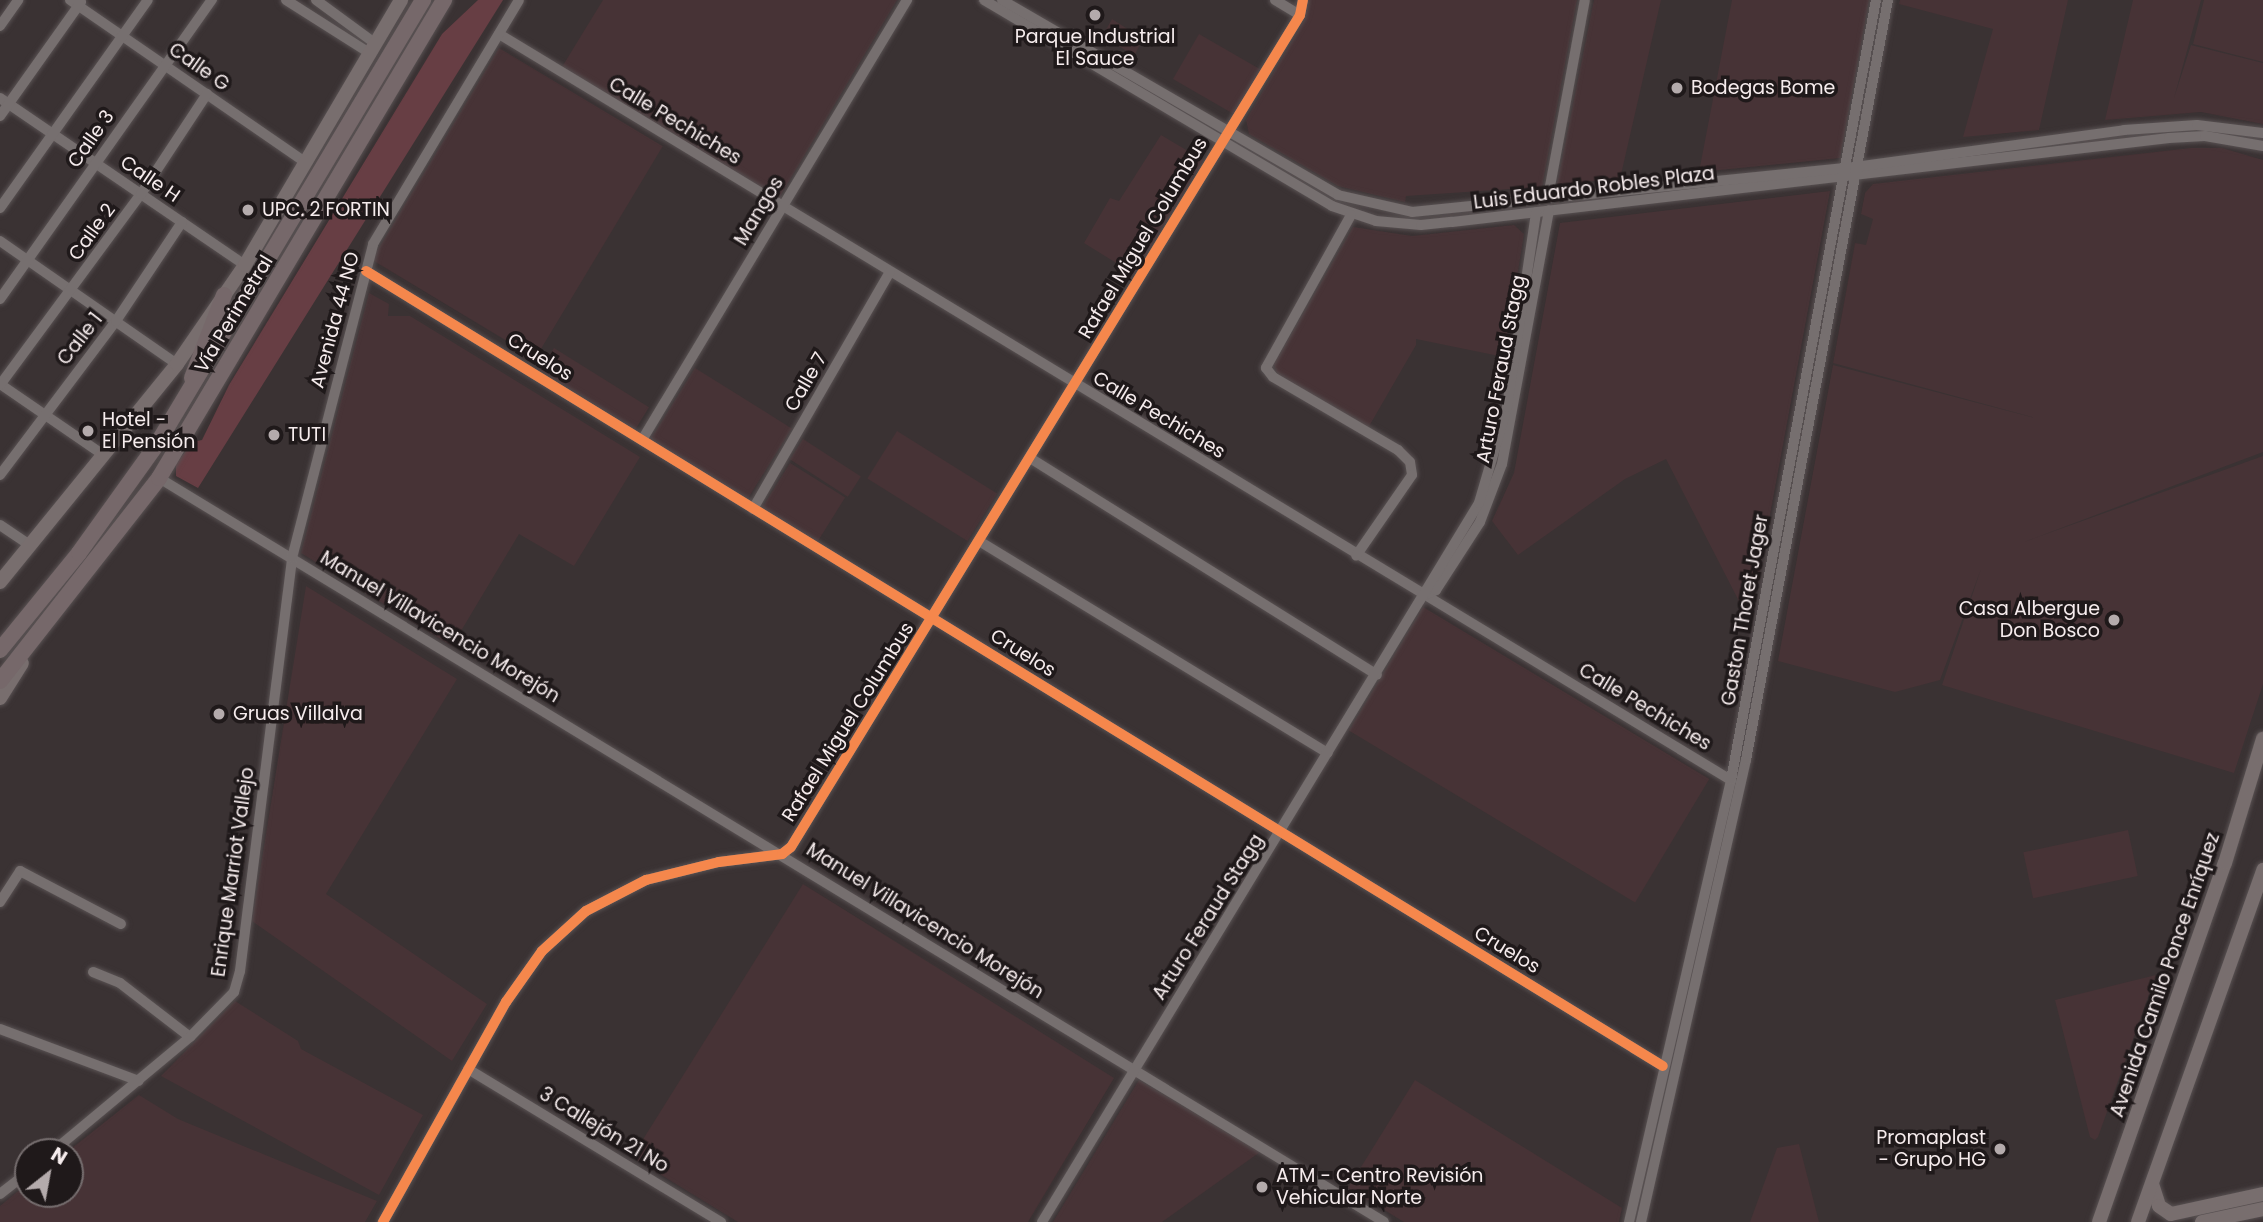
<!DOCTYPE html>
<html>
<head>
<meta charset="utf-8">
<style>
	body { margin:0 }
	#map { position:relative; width:2263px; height:1222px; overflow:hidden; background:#3a3233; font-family:Poppins,sans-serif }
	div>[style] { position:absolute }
	.built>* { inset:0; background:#473336; transform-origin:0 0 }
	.green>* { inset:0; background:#673e44 }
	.roads { filter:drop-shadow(0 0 2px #585152) drop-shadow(0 0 2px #585152) }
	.minor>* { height:10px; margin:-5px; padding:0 5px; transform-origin:5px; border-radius:5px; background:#766f6f }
	.major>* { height:14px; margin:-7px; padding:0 7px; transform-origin:7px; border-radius:7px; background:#786e6e }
	.highway>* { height:16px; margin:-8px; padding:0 8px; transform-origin:8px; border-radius:8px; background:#76686a }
	.cycleway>* { height:10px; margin:-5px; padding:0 5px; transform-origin:5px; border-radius:5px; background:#f5874c }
	.dots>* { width:19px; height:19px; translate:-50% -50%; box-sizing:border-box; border:4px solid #1f191a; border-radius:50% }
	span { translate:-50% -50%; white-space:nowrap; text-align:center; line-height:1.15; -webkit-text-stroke:7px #1f191a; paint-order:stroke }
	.poi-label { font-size:19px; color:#f6eced }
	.left { translate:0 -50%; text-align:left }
	.right { translate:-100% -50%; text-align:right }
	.street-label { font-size:19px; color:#f6eced }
	.north { position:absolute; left:14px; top:1138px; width:70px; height:70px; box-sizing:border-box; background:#1f191a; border:2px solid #756d6e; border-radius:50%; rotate:31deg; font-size:19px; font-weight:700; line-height:28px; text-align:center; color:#f6eced }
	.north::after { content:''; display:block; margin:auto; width:24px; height:32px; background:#b4abac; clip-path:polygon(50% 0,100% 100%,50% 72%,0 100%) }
</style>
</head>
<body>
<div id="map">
	<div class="built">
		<div style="clip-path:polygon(603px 0,897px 0,779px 198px,562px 67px)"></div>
		<div style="clip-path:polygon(1308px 0,1577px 0,1542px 187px,1406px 196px,1405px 202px,1338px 186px,1249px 134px,1246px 120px,1304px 21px)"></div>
		<div style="clip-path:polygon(1594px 0,1661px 0,1620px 179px,1557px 184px)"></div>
		<div style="clip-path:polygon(1732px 0,1869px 0,1840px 158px,1699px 172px)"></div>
		<div style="clip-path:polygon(1900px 0,2068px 0,2039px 130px,1963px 137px,1993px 29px,1899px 4px)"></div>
		<div style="clip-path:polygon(2133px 0,2201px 0,2174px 98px,2191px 45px,2263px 63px,2263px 124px,2201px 112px,2105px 120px)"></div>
		<div style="clip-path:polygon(2204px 0,2263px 0,2263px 62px,2193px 44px)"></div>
		<div style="clip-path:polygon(1112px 19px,1143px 39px,1134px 56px,1119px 46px,1125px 37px,1119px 44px,1103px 35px)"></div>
		<div style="left:1199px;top:34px;width:73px;height:52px;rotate:30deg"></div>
		<div style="left:499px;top:48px;width:191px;height:247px;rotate:31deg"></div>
		<div style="clip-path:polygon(1161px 135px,1203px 160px,1134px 274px,1084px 243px,1110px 198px,1119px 201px)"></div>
		<div style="clip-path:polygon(2191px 148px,2222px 148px,2263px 160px,2263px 452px,2024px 542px,2263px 456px,2263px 684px,2234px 773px,1942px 685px,1981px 569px,1940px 680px,1895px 692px,1778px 661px,1833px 365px,2043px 420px,1833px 363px,1855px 243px,1866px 245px,1873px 219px,1861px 214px,1865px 193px,1873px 184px)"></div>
		<div style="clip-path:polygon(1830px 191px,1752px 612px,1744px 611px,1666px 459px,1625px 479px,1518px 555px,1492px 521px,1514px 473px,1560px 223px)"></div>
		<div style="clip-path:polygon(1514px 225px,1524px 234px,1504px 357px,1416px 339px,1416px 345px,1368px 428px,1277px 374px,1274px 364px,1353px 227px,1412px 236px)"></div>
		<div style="clip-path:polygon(369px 293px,389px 304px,388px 316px,410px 316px,640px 457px,574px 566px,519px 534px,452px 646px,301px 553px)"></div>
		<div style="left:554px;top:348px;width:112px;height:26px;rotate:32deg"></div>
		<div style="left:695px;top:368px;width:114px;height:86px;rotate:32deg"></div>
		<div style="left:897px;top:431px;width:118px;height:56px;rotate:32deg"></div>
		<div style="left:803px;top:439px;width:69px;height:24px;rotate:33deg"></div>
		<div style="left:790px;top:463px;width:65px;height:56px;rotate:32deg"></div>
		<div style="clip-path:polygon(306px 586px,457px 679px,326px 894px,487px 1004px,452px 1061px,252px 921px)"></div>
		<div style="left:1423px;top:607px;width:334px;height:144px;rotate:31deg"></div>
		<div style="left:2128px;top:830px;width:47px;height:107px;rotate:78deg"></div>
		<div style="clip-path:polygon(803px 884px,1114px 1078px,1028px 1222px,738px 1222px,632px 1157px)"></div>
		<div style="clip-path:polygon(2156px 975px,2098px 1137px,2095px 1140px,2090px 1137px,2055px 1000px)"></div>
		<div style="clip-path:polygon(235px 1001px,298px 1041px,301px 1049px,423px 1115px,379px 1195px,161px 1076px)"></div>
		<div style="clip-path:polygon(1139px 1080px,1260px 1152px,1162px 1222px,1053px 1222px)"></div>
		<div style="clip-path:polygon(1415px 1080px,1622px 1208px,1619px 1222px,1404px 1222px,1348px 1188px)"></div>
		<div style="clip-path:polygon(139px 1095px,178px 1119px,377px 1201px,365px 1222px,0 1222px,0 1206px,28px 1183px,28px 1194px,70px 1194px,67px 1152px)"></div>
		<div style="clip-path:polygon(1799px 1144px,1819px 1222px,1750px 1222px,1777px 1148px)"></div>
	</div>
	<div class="green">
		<div style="clip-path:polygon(478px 0,503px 0,198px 488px,176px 476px,176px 464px,192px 442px,202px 440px,229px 385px,442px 34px)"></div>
	</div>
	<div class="roads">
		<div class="minor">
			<div style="left:70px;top:0;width:287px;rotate:34.6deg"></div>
			<div style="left:286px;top:0;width:101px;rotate:32.4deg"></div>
			<div style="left:316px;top:0;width:74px;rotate:36.3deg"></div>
			<div style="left:984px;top:0;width:404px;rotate:30.6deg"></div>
			<div style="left:1332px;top:206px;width:46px;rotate:18.8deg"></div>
			<div style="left:1376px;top:221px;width:45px;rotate:5.1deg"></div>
			<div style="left:1421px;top:225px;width:31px;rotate:-6deg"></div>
			<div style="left:1452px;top:222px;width:722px;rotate:-6.68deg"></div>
			<div style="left:2169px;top:138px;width:36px;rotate:-3deg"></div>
			<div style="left:2205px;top:136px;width:59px;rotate:9.8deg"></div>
			<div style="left:1002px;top:0;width:388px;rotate:30.1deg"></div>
			<div style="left:1338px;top:195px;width:76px;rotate:12.9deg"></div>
			<div style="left:1412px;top:212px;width:445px;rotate:-5.8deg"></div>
			<div style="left:1855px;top:167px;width:272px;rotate:-7.8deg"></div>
			<div style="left:2124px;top:130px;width:73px;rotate:-3.9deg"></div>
			<div style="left:2197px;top:125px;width:66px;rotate:6.9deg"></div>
			<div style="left:1275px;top:0;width:29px;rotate:31deg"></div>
			<div style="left:0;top:26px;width:32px;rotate:-55deg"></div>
			<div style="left:499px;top:34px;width:1440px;rotate:31.2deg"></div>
			<div style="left:0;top:98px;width:297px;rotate:34.3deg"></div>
			<div style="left:0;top:116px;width:140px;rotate:-54.6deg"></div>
			<div style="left:1548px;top:197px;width:200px;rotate:-79.4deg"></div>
			<div style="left:0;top:208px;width:255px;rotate:-54.6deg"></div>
			<div style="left:1351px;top:215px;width:175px;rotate:119.1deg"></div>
			<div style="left:1266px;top:368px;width:11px;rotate:52deg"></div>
			<div style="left:1273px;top:377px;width:145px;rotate:30.3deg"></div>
			<div style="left:1398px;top:450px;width:17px;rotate:45deg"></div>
			<div style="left:1410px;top:462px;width:13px;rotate:81deg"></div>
			<div style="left:1412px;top:475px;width:98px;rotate:124.7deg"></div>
			<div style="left:0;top:241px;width:216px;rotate:34.8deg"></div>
			<div style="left:366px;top:271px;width:1521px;rotate:31.51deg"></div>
			<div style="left:0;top:299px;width:367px;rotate:-54.7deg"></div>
			<div style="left:0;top:384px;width:124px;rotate:34.5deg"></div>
			<div style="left:0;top:385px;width:237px;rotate:-53.6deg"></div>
			<div style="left:141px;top:194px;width:120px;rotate:-56.6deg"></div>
			<div style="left:642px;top:440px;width:514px;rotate:-58.94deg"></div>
			<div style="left:1030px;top:458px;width:409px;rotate:32deg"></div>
			<div style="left:0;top:475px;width:193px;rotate:-53deg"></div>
			<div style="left:116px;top:321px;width:119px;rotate:-56.3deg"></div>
			<div style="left:159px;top:478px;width:1433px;rotate:31.27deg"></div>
			<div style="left:753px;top:509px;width:274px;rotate:-60deg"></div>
			<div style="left:0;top:525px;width:34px;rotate:34deg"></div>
			<div style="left:979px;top:541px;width:408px;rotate:31.3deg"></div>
			<div style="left:1425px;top:595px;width:12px;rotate:-24deg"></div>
			<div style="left:1436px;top:590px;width:81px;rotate:-57.1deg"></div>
			<div style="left:1480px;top:522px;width:62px;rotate:-69.2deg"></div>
			<div style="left:1502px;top:464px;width:258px;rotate:-79.5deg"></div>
			<div style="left:0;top:902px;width:37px;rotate:-57deg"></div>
			<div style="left:20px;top:871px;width:114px;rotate:27.7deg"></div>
			<div style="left:93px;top:972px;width:29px;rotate:22deg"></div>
			<div style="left:120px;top:983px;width:88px;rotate:37.6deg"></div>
			<div style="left:0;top:1029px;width:148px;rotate:20.5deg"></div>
			<div style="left:468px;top:1069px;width:296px;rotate:31.2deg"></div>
			<div style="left:52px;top:1152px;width:180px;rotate:-39.8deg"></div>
			<div style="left:190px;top:1037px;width:63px;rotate:-45.6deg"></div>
			<div style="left:234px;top:992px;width:22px;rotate:-74deg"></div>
			<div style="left:240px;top:971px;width:416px;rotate:-82.8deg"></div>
			<div style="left:292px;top:558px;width:324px;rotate:-75.5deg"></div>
			<div style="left:373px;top:244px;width:284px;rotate:-59.1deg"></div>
			<div style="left:0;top:1194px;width:36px;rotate:-38deg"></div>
			<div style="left:383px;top:1222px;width:252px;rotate:-60.8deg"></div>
			<div style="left:506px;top:1002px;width:62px;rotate:-54.8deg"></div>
			<div style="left:542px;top:951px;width:59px;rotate:-42.3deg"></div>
			<div style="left:586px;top:911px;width:68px;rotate:-27.3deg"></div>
			<div style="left:646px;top:880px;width:75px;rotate:-13.9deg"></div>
			<div style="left:719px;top:862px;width:64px;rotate:-7.2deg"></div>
			<div style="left:782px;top:854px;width:11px;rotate:-38deg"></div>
			<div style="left:791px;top:847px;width:975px;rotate:-58.54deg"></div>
			<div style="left:1300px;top:15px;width:15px;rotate:-79deg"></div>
			<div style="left:1042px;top:1222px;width:841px;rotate:-58.71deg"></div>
			<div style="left:1479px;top:503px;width:100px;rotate:-73.7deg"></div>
			<div style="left:1507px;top:407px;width:197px;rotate:-81.5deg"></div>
			<div style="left:1629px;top:1222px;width:454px;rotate:-77deg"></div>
			<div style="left:1731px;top:780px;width:793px;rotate:-79.47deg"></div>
			<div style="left:1641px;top:1222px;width:474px;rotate:-77.2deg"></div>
			<div style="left:1746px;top:760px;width:773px;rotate:-79.42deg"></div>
		</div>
		<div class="major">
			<div style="left:0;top:582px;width:281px;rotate:-50.9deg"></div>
			<div style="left:177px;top:364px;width:120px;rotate:-55.5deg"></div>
			<div style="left:245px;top:265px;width:308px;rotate:-59.5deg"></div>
			<div style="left:0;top:698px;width:41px;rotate:-57.8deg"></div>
			<div style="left:2152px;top:1184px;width:23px;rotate:72deg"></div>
			<div style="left:2159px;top:1206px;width:14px;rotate:34deg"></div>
			<div style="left:2171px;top:1214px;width:94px;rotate:-12.3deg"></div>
			<div style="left:2099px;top:1222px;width:380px;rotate:-70.7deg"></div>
			<div style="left:2225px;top:863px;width:130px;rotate:-73deg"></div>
			<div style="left:2138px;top:1222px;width:374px;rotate:-70.4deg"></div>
			<div style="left:2202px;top:1222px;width:62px;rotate:-12deg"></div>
		</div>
		<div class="highway">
			<div style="left:192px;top:378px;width:89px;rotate:-68.9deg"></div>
			<div style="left:0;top:650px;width:125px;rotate:-50.8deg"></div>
			<div style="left:79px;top:553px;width:134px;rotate:-54.4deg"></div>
			<div style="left:157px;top:444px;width:518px;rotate:-59.07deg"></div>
			<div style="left:0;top:681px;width:258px;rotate:-51.9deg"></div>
			<div style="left:159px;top:478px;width:557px;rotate:-59.2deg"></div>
		</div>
	</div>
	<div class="cycleway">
		<div style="left:366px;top:271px;width:1521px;rotate:31.51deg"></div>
		<div style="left:383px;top:1222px;width:252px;rotate:-60.8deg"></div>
		<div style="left:506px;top:1002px;width:62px;rotate:-54.8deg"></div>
		<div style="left:542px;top:951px;width:59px;rotate:-42.3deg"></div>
		<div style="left:586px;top:911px;width:68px;rotate:-27.3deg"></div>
		<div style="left:646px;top:880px;width:75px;rotate:-13.9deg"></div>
		<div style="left:719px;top:862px;width:64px;rotate:-7.2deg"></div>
		<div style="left:782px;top:854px;width:11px;rotate:-38deg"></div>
		<div style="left:791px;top:847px;width:975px;rotate:-58.54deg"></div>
		<div style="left:1300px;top:15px;width:15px;rotate:-79deg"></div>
	</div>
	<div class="dots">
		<div style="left:1095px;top:15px;background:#b4abac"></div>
		<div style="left:1677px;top:88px;background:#b4abac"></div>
		<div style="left:248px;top:210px;background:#b4abac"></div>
		<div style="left:88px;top:431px;background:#b4abac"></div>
		<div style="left:274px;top:435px;background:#b4abac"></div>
		<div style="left:2114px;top:620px;background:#b4abac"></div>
		<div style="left:219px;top:714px;background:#b4abac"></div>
		<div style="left:2000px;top:1149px;background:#b4abac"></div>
		<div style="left:1262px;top:1187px;background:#b4abac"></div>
	</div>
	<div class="poi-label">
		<span style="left:1095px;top:48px">Parque Industrial<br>El Sauce</span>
		<span class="left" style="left:1691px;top:88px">Bodegas Bome</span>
		<span class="left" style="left:262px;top:210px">UPC. 2 FORTIN</span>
		<span class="left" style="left:102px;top:431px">Hotel -<br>El Pensión</span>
		<span class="left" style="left:288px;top:435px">TUTI</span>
		<span class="right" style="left:2100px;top:620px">Casa Albergue<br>Don Bosco</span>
		<span class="left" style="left:233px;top:714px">Gruas Villalva</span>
		<span class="right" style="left:1986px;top:1149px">Promaplast<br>- Grupo HG</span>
		<span class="left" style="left:1276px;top:1187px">ATM - Centro Revisión<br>Vehicular Norte</span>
	</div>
	<div class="street-label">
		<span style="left:199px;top:67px;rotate:35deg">Calle G</span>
		<span style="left:675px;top:121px;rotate:31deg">Calle Pechiches</span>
		<span style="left:91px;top:139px;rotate:-55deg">Calle 3</span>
		<span style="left:150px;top:179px;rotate:34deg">Calle H</span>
		<span style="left:1594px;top:188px;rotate:-7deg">Luis Eduardo Robles Plaza</span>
		<span style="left:759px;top:211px;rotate:-59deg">Mangos</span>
		<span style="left:92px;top:232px;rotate:-54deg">Calle 2</span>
		<span style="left:1143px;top:238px;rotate:-59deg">Rafael Miguel Columbus</span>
		<span style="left:234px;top:314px;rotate:-59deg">Vía Perimetral</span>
		<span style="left:335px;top:320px;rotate:-75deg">Avenida 44 NO</span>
		<span style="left:80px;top:339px;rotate:-52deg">Calle 1</span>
		<span style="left:540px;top:357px;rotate:32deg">Cruelos</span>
		<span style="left:1501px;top:369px;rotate:-79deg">Arturo Feraud Stagg</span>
		<span style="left:806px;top:382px;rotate:-60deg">Calle 7</span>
		<span style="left:1159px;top:415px;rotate:31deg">Calle Pechiches</span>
		<span style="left:1745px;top:610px;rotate:-80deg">Gaston Thoret Jager</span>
		<span style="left:440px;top:627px;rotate:31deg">Manuel Villavicencio Morejón</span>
		<span style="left:1023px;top:653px;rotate:32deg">Cruelos</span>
		<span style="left:1645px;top:707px;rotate:31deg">Calle Pechiches</span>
		<span style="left:848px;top:722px;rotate:-58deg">Rafael Miguel Columbus</span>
		<span style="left:233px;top:872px;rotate:-82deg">Enrique Marriot Vallejo</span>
		<span style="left:1208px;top:917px;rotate:-58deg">Arturo Feraud Stagg</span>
		<span style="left:925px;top:921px;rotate:32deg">Manuel Villavicencio Morejón</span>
		<span style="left:1507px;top:950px;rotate:31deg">Cruelos</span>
		<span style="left:2165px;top:975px;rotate:-71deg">Avenida Camilo Ponce Enríquez</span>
		<span style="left:604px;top:1130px;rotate:31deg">3 Callejón 21 No</span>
	</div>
	<div class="north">N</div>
</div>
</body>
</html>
